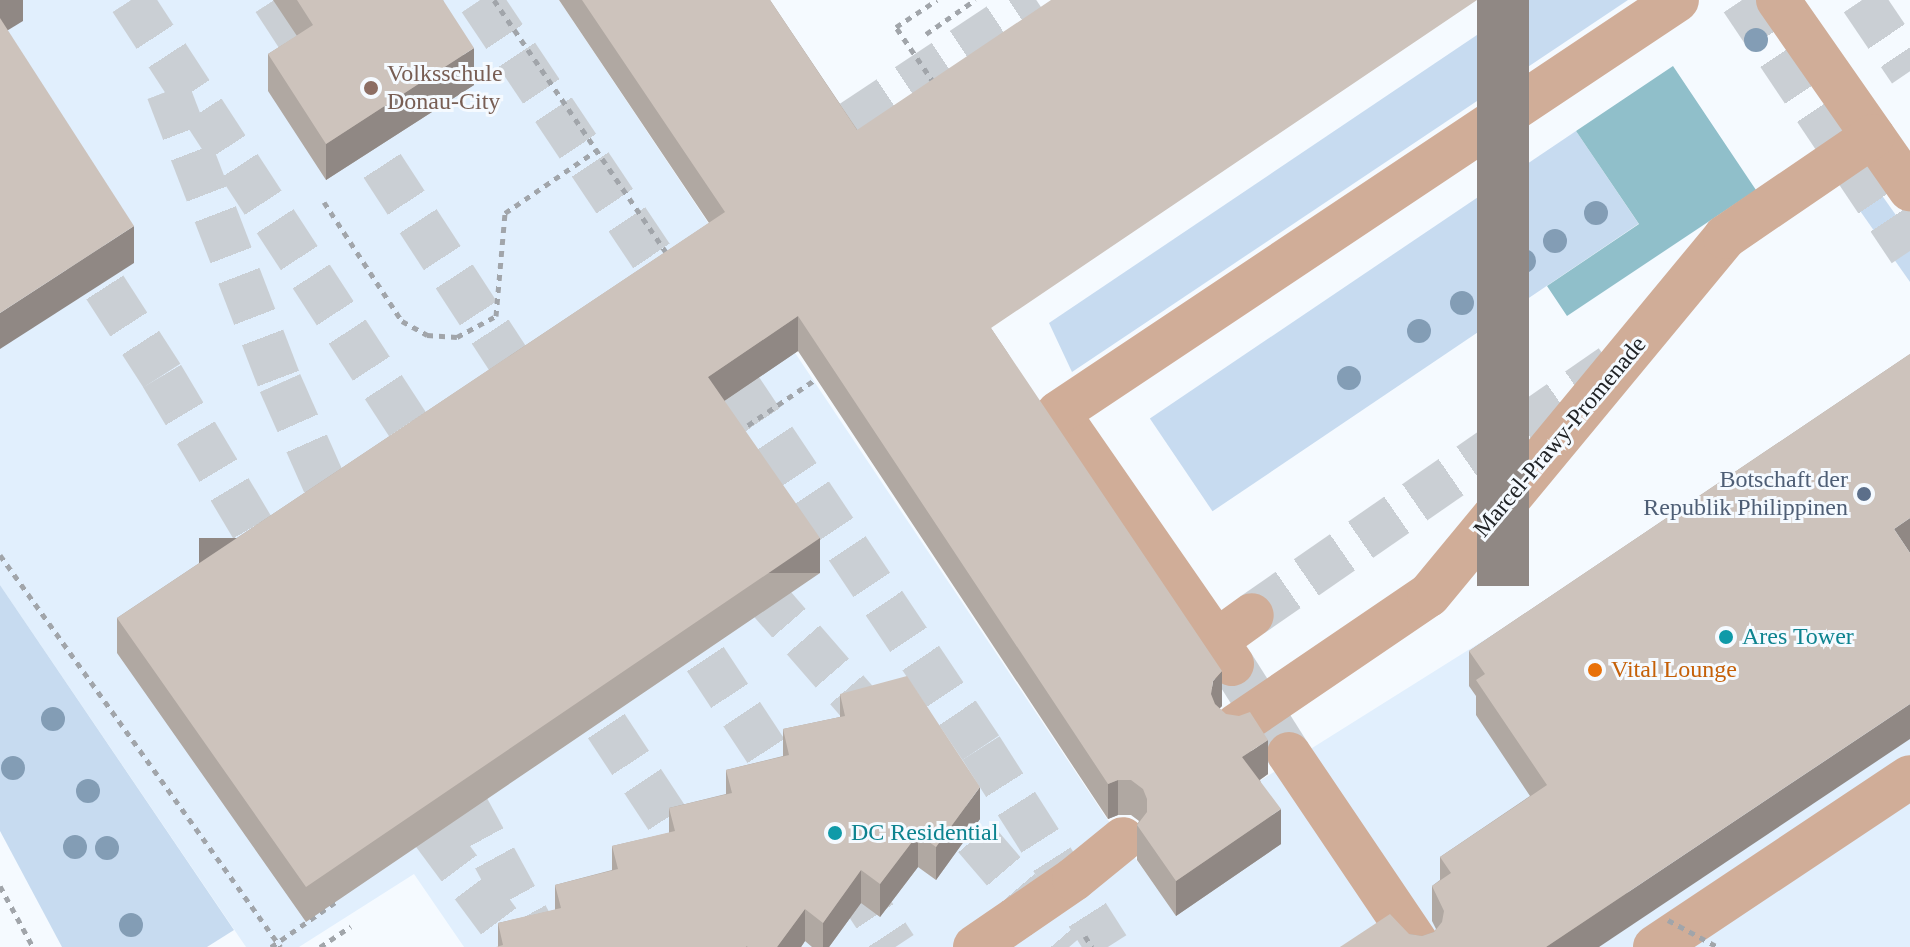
<!DOCTYPE html>
<html>
<head>
<meta charset="utf-8">
<style>
	body { margin:0 }
	#map { position:relative; width:1910px; height:947px; overflow:hidden; background:#f5faff; font-family:Georgia,serif }
	div>[style] { position:absolute }
	.built>* { inset:0; background:#e1effd }
	.green>* { inset:0; background:#c7dbf0; transform-origin:0 0 }
	.water>* { inset:0; background:#90bfca }
	.minor-tunnel>* { height:44px; margin-top:-22px; transform-origin:0; background:repeating-linear-gradient(90deg,#cacfd4 0 44px,transparent 0 66px) }
	.major-tunnel>* { height:44px; margin-top:-22px; transform-origin:0; background:repeating-linear-gradient(90deg,#cacfd4 0 44px,transparent 0 66px) }
	.highway-tunnel>* { height:44px; margin-top:-22px; transform-origin:0; background:repeating-linear-gradient(90deg,#cacfd4 0 44px,transparent 0 66px) }
	.path>* { height:5px; margin-top:-2.5px; transform-origin:0; background:repeating-linear-gradient(90deg,#a1a5aa 0 6px,transparent 0 12px) }
	.minor>* { height:44px; margin:-22px; padding:0 22px; transform-origin:22px; border-radius:22px; background:#d0ad98 }
	.path-bridge>* { height:5px; margin-top:-2.5px; transform-origin:0; background:repeating-linear-gradient(90deg,#a1a5aa 0 6px,transparent 0 12px) }
	.trees>* { width:24px; height:24px; margin:-12px; border-radius:50%; background:#839db5 }
	.wall>* { inset:0; background:#b0a8a2 }
	.shaded-wall>* { inset:0; background:#908884; transform-origin:0 0 }
	.building>* { inset:0; background:#cdc3bc }
	.dots>* { width:22px; height:22px; translate:-50% -50%; box-sizing:border-box; border:4px solid #f5faff; border-radius:50% }
	span { translate:-50% -50%; white-space:nowrap; text-align:center; line-height:1.15; -webkit-text-stroke:6px #f5faff; paint-order:stroke }
	.education-label { font-size:24px; color:#785e54 }
	.left { translate:0 -50%; text-align:left }
	.street-label { font-size:24px; color:#202326 }
	.service-label { font-size:24px; color:#4e5e75 }
	.right { translate:-100% -50%; text-align:right }
	.culture-label { font-size:24px; color:#0d838f }
	.food-label { font-size:24px; color:#c56008 }
</style>
</head>
<body>
<div id="map">
	<div class="built">
		<div style="clip-path:polygon(0 0,559px 0,1105px 816px,1177px 916px,1242px 792px,1910px 373px,1910px 947px,464px 947px,414px 874px,299px 947px,246px 947px,0 585px)"></div>
	</div>
	<div class="green">
		<div style="clip-path:polygon(1529px 0,1628px 0,1072px 372px,1049px 323px)"></div>
		<div style="left:1576px;top:131px;width:112px;height:514px;rotate:56deg"></div>
		<div style="clip-path:polygon(1859px 163px,1910px 235px,1910px 282px,1837px 178px)"></div>
		<div style="clip-path:polygon(0 585px,234px 930px,207px 947px,62px 947px,0 831px)"></div>
	</div>
	<div class="water">
		<div style="clip-path:polygon(1673px 66px,1756px 190px,1567px 316px,1547px 286px,1639px 224px,1576px 131px)"></div>
	</div>
	<div class="minor-tunnel">
		<div style="left:889px;top:177px;width:66px;rotate:-123.9deg"></div>
		<div style="left:852px;top:122px;width:221px;rotate:-33.5deg"></div>
		<div style="left:1252px;top:615px;width:437px;rotate:-34.7deg"></div>
		<div style="left:1232px;top:664px;width:107px;rotate:57.7deg"></div>
	</div>
	<div class="major-tunnel">
		<div style="left:1742px;top:0;width:302px;rotate:56.2deg"></div>
		<div style="left:1862px;top:0;width:86px;rotate:55.9deg"></div>
	</div>
	<div class="highway-tunnel">
		<div style="left:131px;top:0;width:566px;rotate:56.9deg"></div>
		<div style="left:274px;top:0;width:486px;rotate:56.9deg"></div>
		<div style="left:480px;top:0;width:900px;rotate:56.19deg"></div>
		<div style="left:981px;top:748px;width:236px;rotate:57.5deg"></div>
		<div style="left:168px;top:91px;width:313px;rotate:69deg"></div>
		<div style="left:280px;top:383px;width:166px;rotate:66.2deg"></div>
		<div style="left:69px;top:232px;width:171px;rotate:57.1deg"></div>
		<div style="left:162px;top:376px;width:236px;rotate:59.2deg"></div>
		<div style="left:732px;top:565px;width:38px;rotate:42deg"></div>
		<div style="left:760px;top:590px;width:194px;rotate:49deg"></div>
		<div style="left:669px;top:604px;width:411px;rotate:56.6deg"></div>
		<div style="left:570px;top:671px;width:331px;rotate:56.6deg"></div>
		<div style="left:444px;top:756px;width:48px;rotate:66.6deg"></div>
		<div style="left:463px;top:800px;width:167px;rotate:61.4deg"></div>
		<div style="left:403px;top:783px;width:58px;rotate:59deg"></div>
		<div style="left:433px;top:833px;width:141px;rotate:53.4deg"></div>
		<div style="left:932px;top:788px;width:210px;rotate:49.3deg"></div>
	</div>
	<div class="path">
		<div style="left:494px;top:0;width:311px;rotate:55.7deg"></div>
		<div style="left:926px;top:34px;width:60px;rotate:-34.8deg"></div>
		<div style="left:934px;top:83px;width:68px;rotate:-124.2deg"></div>
		<div style="left:896px;top:27px;width:49px;rotate:-33.4deg"></div>
		<div style="left:324px;top:202px;width:142px;rotate:56.8deg"></div>
		<div style="left:402px;top:321px;width:29px;rotate:29deg"></div>
		<div style="left:427px;top:335px;width:30px;rotate:4deg"></div>
		<div style="left:457px;top:337px;width:44px;rotate:-28.3deg"></div>
		<div style="left:496px;top:316px;width:103px;rotate:-85deg"></div>
		<div style="left:505px;top:213px;width:112px;rotate:-34.4deg"></div>
		<div style="left:738px;top:432px;width:94px;rotate:-34.2deg"></div>
		<div style="left:0;top:555px;width:482px;rotate:54.4deg"></div>
		<div style="left:0;top:886px;width:69px;rotate:61.6deg"></div>
		<div style="left:1085px;top:936px;width:13px;rotate:58deg"></div>
		<div style="left:271px;top:947px;width:80px;rotate:-34.9deg"></div>
		<div style="left:320px;top:947px;width:37px;rotate:-34deg"></div>
	</div>
	<div class="minor">
		<div style="left:1778px;top:0;width:231px;rotate:55.1deg"></div>
		<div style="left:1216px;top:641px;width:44px;rotate:-35.8deg"></div>
		<div style="left:1232px;top:664px;width:305px;rotate:-124.7deg"></div>
		<div style="left:1058px;top:413px;width:744px;rotate:-33.71deg"></div>
		<div style="left:1236px;top:726px;width:233px;rotate:-34.2deg"></div>
		<div style="left:1429px;top:595px;width:465px;rotate:-50.4deg"></div>
		<div style="left:1725px;top:237px;width:179px;rotate:-34.3deg"></div>
		<div style="left:1289px;top:754px;width:233px;rotate:56deg"></div>
		<div style="left:975px;top:947px;width:120px;rotate:-34.5deg"></div>
		<div style="left:1074px;top:879px;width:63px;rotate:-39.2deg"></div>
		<div style="left:1655px;top:947px;width:306px;rotate:-33.7deg"></div>
	</div>
	<div class="path-bridge">
		<div style="left:1668px;top:920px;width:55px;rotate:28.4deg"></div>
	</div>
	<div class="trees">
		<div style="left:1756px;top:40px"></div>
		<div style="left:1596px;top:213px"></div>
		<div style="left:1555px;top:241px"></div>
		<div style="left:1524px;top:261px"></div>
		<div style="left:1490px;top:283px"></div>
		<div style="left:1462px;top:303px"></div>
		<div style="left:1419px;top:331px"></div>
		<div style="left:1349px;top:378px"></div>
		<div style="left:53px;top:719px"></div>
		<div style="left:13px;top:768px"></div>
		<div style="left:88px;top:791px"></div>
		<div style="left:75px;top:847px"></div>
		<div style="left:107px;top:848px"></div>
		<div style="left:131px;top:925px"></div>
	</div>
	<div class="wall">
		<div style="clip-path:polygon(273px 0,443px 0,474px 85px,326px 180px,268px 91px,268px 54px,297px 36px)"></div>
		<div style="clip-path:polygon(559px 0,770px 0,1007px 352px,1222px 706px,1219px 708px,1268px 774px,1260px 780px,1281px 844px,1176px 916px,1137px 860px,1137px 825px,1139px 821px,1131px 815px,1118px 815px,1108px 819px,798px 351px,724px 401px,820px 573px,306px 922px,117px 653px,117px 618px,709px 223px)"></div>
		<div style="clip-path:polygon(1910px 354px,1599px 947px,1340px 947px,1409px 934px,1422px 936px,1434px 932px,1436px 929px,1432px 921px,1432px 886px,1440px 880px,1440px 857px,1530px 796px,1476px 715px,1476px 696px,1469px 686px,1469px 651px)"></div>
		<div style="clip-path:polygon(840px 694px,980px 819px,936px 880px,918px 867px,880px 917px,861px 903px,829px 947px,812px 947px,805px 941px,801px 947px,496px 947px,498px 947px,498px 923px,555px 910px,555px 885px,612px 870px,612px 846px,669px 833px,669px 808px,726px 794px,726px 770px,783px 756px,783px 729px,840px 717px)"></div>
	</div>
	<div class="shaded-wall">
		<div style="clip-path:polygon(0 0,23px 0,23px 21px,0 35px)"></div>
		<div style="left:1477px;top:0;width:52px;height:586px"></div>
		<div style="clip-path:polygon(474px 48px,474px 85px,326px 180px,326px 144px)"></div>
		<div style="clip-path:polygon(134px 226px,134px 263px,0 349px,0 313px)"></div>
		<div style="clip-path:polygon(798px 316px,798px 351px,708px 412px,708px 377px)"></div>
		<div style="clip-path:polygon(1910px 518px,1910px 553px,1894px 529px)"></div>
		<div style="left:820px;top:538px;width:35px;height:621px;rotate:90deg"></div>
		<div style="clip-path:polygon(1222px 671px,1222px 706px,1213px 716px,1211px 694px,1213px 681px)"></div>
		<div style="clip-path:polygon(1910px 704px,1910px 739px,1599px 947px,1546px 947px)"></div>
		<div style="clip-path:polygon(1268px 740px,1268px 774px,1242px 792px,1242px 757px)"></div>
		<div style="clip-path:polygon(1118px 780px,1118px 815px,1108px 819px,1108px 784px)"></div>
		<div style="clip-path:polygon(980px 787px,980px 819px,936px 880px,936px 847px)"></div>
		<div style="clip-path:polygon(1281px 809px,1281px 844px,1176px 916px,1176px 881px)"></div>
		<div style="clip-path:polygon(918px 834px,918px 867px,880px 917px,880px 884px)"></div>
		<div style="clip-path:polygon(861px 870px,861px 903px,829px 947px,823px 947px,823px 923px)"></div>
		<div style="clip-path:polygon(805px 909px,805px 941px,801px 947px,777px 947px)"></div>
	</div>
	<div class="building">
		<div style="clip-path:polygon(297px 0,443px 0,474px 48px,326px 144px,268px 54px,313px 25px)"></div>
		<div style="clip-path:polygon(582px 0,770px 0,857px 130px,1051px 0,1477px 0,991px 328px,1222px 671px,1213px 681px,1211px 694px,1215px 704px,1226px 714px,1239px 716px,1250px 712px,1268px 740px,1242px 757px,1281px 809px,1176px 881px,1137px 825px,1147px 812px,1147px 799px,1143px 789px,1131px 780px,1118px 780px,1108px 784px,798px 316px,708px 377px,820px 538px,306px 887px,117px 618px,725px 212px)"></div>
		<div style="clip-path:polygon(0 18px,134px 226px,0 313px)"></div>
		<div style="clip-path:polygon(1910px 354px,1910px 518px,1894px 529px,1910px 553px,1910px 704px,1546px 947px,1340px 947px,1390px 914px,1409px 934px,1422px 936px,1434px 932px,1442px 922px,1444px 911px,1432px 886px,1451px 873px,1440px 857px,1547px 785px,1476px 680px,1485px 674px,1469px 651px)"></div>
		<div style="clip-path:polygon(907px 676px,980px 787px,936px 847px,918px 834px,880px 884px,861px 870px,823px 923px,805px 909px,777px 947px,748px 947px,746px 946px,746px 947px,496px 947px,503px 945px,498px 923px,561px 908px,555px 885px,618px 869px,612px 846px,675px 831px,669px 808px,732px 793px,726px 770px,789px 755px,783px 729px,845px 716px,840px 694px)"></div>
	</div>
	<div class="dots">
		<div style="left:371px;top:88px;background:#8d6e63"></div>
		<div style="left:1864px;top:494px;background:#5c6f8a"></div>
		<div style="left:1726px;top:637px;background:#0f9aa8"></div>
		<div style="left:1595px;top:670px;background:#e8710a"></div>
		<div style="left:835px;top:833px;background:#0f9aa8"></div>
	</div>
	<div class="education-label">
		<span class="left" style="left:387px;top:88px">Volksschule<br>Donau-City</span>
	</div>
	<div class="street-label">
		<span style="left:1560px;top:437px;rotate:-50deg">Marcel-Prawy-Promenade</span>
	</div>
	<div class="service-label">
		<span class="right" style="left:1848px;top:494px">Botschaft der<br>Republik Philippinen</span>
	</div>
	<div class="culture-label">
		<span class="left" style="left:1742px;top:637px">Ares Tower</span>
		<span class="left" style="left:851px;top:833px">DC Residential</span>
	</div>
	<div class="food-label">
		<span class="left" style="left:1611px;top:670px">Vital Lounge</span>
	</div>
</div>
</body>
</html>
